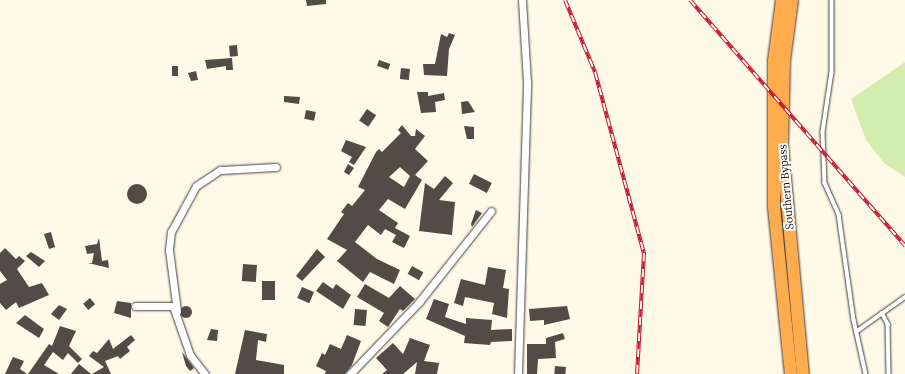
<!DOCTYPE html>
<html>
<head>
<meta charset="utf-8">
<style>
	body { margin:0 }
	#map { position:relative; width:905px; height:374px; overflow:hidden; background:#fff9e8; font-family:Lora,serif }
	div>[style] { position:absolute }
	.green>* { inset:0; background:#d3edae }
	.building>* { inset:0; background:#544a46; transform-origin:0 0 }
	.round { border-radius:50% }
	.roads { filter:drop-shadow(0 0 1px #3d3d3d) drop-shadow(0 0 1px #3d3d3d) }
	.service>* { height:3.5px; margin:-1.75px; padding:0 1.75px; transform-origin:1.75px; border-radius:1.75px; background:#fff }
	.minor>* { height:7px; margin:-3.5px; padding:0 3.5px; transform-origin:3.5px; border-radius:3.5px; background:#fff }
	.trunk>* { height:12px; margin:-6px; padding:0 6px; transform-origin:6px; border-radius:6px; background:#ffac4f }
	.rail>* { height:4px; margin-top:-2px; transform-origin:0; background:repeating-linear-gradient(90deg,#fff 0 8px,#c8152a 0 16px); box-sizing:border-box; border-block:1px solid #c8152a }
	span { translate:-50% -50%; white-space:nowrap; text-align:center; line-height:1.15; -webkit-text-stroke:4px #fff; paint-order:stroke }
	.street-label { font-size:11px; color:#0a0a0a }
</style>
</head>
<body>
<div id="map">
	<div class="green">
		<div style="clip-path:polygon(905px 62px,905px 177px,884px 163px,866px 140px,851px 99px)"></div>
	</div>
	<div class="building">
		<div style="clip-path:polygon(306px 0,326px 0,326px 4px,307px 6px)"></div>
		<div style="clip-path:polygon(449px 33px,455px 35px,449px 49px,447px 76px,424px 75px,423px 64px,435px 64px,441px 34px,447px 37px)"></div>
		<div style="left:237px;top:45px;width:11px;height:8px;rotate:85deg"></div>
		<div style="clip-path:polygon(232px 58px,233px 70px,226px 70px,226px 66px,207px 69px,205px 60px)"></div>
		<div style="left:379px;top:60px;width:12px;height:6px;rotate:20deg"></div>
		<div style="left:172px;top:66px;width:6px;height:10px"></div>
		<div style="left:401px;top:68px;width:9px;height:11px;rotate:6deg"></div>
		<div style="clip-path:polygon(196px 71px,198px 80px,191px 81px,188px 73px)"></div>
		<div style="clip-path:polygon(417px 92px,428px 92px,428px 96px,444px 93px,445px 100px,435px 102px,436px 112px,421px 113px)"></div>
		<div style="clip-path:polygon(284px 96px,300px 97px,299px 104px,284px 102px)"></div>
		<div style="clip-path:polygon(468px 101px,475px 112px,462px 114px,461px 102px)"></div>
		<div style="left:367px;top:109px;width:11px;height:14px;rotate:34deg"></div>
		<div style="left:306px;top:110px;width:10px;height:9px;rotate:11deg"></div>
		<div style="clip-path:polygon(evenodd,402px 125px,411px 136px,415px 136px,416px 129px,425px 136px,415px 149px,428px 161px,415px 175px,422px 180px,405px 209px,388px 199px,379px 210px,398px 223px,395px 228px,410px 236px,404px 248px,392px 242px,396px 235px,385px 229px,381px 235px,368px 225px,355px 242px,377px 259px,400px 270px,394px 284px,370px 272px,363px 282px,337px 261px,347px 250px,327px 239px,344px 214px,341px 212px,348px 203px,352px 206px,365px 190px,358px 187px,376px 152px,379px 149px,382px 152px,401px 133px,398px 130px,402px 125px,400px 167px,410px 176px,404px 187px,389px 177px,400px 167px)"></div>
		<div style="clip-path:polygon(464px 126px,474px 127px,474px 139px,467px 139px)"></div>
		<div style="clip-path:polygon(346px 140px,366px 147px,354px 165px,349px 162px,352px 157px,341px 151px)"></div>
		<div style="clip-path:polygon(348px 164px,354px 168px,349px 175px,344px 172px)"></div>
		<div style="left:474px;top:174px;width:20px;height:11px;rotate:27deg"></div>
		<div style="clip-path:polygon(445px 176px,453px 183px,439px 200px,455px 202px,452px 235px,419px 231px,425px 183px,434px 189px)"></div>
		<div class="round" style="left:127px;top:184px;width:20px;height:20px"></div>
		<div style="clip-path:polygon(476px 210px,482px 213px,472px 227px,471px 224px)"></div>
		<div style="clip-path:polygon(51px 232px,55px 247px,49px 249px,44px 234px)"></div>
		<div style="clip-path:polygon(99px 238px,102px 261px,108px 260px,109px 268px,88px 263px,92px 263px,94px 253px,87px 254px,85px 246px,97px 244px)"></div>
		<div style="clip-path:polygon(5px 248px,16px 259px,19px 256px,25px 261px,17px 269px,29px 287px,42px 283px,49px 295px,19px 308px,16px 302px,6px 310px,0 303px,0 284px,7px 280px,0 271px,0 253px)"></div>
		<div style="clip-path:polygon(317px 249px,325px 257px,302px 281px,296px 276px)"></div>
		<div style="clip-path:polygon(31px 252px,45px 261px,39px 267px,26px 256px)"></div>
		<div style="left:243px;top:264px;width:14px;height:17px;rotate:4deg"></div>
		<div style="left:412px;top:266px;width:13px;height:9px;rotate:29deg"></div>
		<div style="clip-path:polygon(488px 267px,506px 270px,503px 288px,509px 289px,507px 318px,492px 314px,494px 303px,465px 297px,463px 306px,454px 303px,461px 279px,485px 285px)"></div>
		<div style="left:262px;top:281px;width:13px;height:19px"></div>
		<div style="clip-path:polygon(323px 282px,333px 289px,336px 284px,351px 295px,343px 309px,316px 291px)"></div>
		<div style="clip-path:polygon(365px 284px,389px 298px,400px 286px,415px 299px,403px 311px,400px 309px,388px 327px,379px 321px,384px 313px,357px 297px)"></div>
		<div style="left:302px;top:287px;width:13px;height:12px;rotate:23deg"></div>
		<div style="left:90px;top:298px;width:8px;height:9px;rotate:50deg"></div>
		<div style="clip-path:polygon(434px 299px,449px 304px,445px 317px,466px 324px,466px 318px,492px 320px,491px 330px,512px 329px,512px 341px,491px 342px,490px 345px,464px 343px,465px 336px,426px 319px)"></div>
		<div style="clip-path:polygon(117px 301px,131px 303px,131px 318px,114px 313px)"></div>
		<div style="clip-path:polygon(59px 305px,67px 309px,59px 320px,51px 314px)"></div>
		<div style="clip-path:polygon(567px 306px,570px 319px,544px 325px,544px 320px,530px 321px,529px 309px)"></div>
		<div class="round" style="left:180px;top:306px;width:12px;height:12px"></div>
		<div style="left:355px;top:309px;width:12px;height:16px;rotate:5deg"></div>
		<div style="clip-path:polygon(25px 315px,44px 329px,39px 338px,16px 323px)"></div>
		<div style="clip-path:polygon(60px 326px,76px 331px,69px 346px,82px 359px,78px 363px,68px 353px,63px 360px,53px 352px,44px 365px,59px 374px,28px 374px,49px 344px,52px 346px)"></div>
		<div style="clip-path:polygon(211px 329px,218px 330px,217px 341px,207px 340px)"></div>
		<div style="clip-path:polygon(245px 330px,267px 334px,266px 342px,258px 340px,256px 360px,284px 365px,284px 374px,235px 374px)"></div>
		<div style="clip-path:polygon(563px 333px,565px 339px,555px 342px,556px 358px,538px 359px,537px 374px,527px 374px,527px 344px,546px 344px,546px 338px)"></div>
		<div style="clip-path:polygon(131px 335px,135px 340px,127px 347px,130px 351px,120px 359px,118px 356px,105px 361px,111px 374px,92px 374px,104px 367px,89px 356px,93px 351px,97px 353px,109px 339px,113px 349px)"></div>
		<div style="clip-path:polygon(347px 335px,361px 341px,352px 365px,345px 374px,325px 374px,326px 371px,316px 366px,322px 353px,325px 355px,330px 344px,341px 349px)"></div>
		<div style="clip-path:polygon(410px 338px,430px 345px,424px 361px,439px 363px,437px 374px,415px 374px,417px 362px,403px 374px,382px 374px,387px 370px,376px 358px,393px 343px,403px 354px)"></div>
		<div style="clip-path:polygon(182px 352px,194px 368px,190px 371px,186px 366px)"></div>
		<div style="clip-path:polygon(13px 357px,24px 361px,20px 369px,27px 374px,5px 374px)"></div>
		<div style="clip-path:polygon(79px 364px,91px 374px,71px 374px)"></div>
		<div style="left:555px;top:366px;width:11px;height:8px;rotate:5deg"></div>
	</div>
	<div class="roads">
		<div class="service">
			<div style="left:832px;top:0;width:72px;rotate:90deg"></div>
			<div style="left:832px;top:72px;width:61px;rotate:98.5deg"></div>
			<div style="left:823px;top:132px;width:51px;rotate:87.8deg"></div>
			<div style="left:825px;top:183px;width:35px;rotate:66deg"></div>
			<div style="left:839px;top:215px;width:106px;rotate:81.9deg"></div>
			<div style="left:854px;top:320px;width:55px;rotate:77.5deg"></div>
			<div style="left:882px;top:313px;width:13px;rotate:61deg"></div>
			<div style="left:888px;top:324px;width:50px;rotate:88.9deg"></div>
			<div style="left:856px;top:332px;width:60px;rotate:-35.5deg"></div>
		</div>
		<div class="minor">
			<div style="left:135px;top:306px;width:38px"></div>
			<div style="left:173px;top:306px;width:52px;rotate:70.9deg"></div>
			<div style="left:190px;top:355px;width:24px;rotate:52deg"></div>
			<div style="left:177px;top:311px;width:62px;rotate:-97.5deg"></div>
			<div style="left:169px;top:250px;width:18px;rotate:-84deg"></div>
			<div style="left:171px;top:232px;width:52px;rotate:-61.5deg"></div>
			<div style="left:196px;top:186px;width:29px;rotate:-34deg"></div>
			<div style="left:220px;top:170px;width:56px;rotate:-3.1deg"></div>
			<div style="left:350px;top:374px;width:100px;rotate:-46.2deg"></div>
			<div style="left:419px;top:302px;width:116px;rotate:-51.6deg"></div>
			<div style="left:518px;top:374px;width:292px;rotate:-88.2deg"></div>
			<div style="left:527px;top:82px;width:82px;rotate:-93.5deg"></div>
		</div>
		<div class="trunk">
			<div style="left:782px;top:0;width:62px;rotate:97.5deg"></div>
			<div style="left:774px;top:61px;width:146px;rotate:90deg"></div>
			<div style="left:774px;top:207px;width:168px;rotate:84.2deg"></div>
			<div style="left:792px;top:0;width:62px;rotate:97.5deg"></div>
			<div style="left:784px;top:61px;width:84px;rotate:91.4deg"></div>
			<div style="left:782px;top:145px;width:230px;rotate:84.8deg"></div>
		</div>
	</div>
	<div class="rail">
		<div style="left:565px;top:0;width:78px;rotate:67.4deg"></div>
		<div style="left:595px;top:72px;width:188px;rotate:74.9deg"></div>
		<div style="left:644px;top:253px;width:121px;rotate:93.3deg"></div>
		<div style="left:690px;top:0;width:327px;rotate:48.8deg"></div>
	</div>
	<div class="street-label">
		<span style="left:786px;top:187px;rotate:-95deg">Southern Bypass</span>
	</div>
</div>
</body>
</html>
